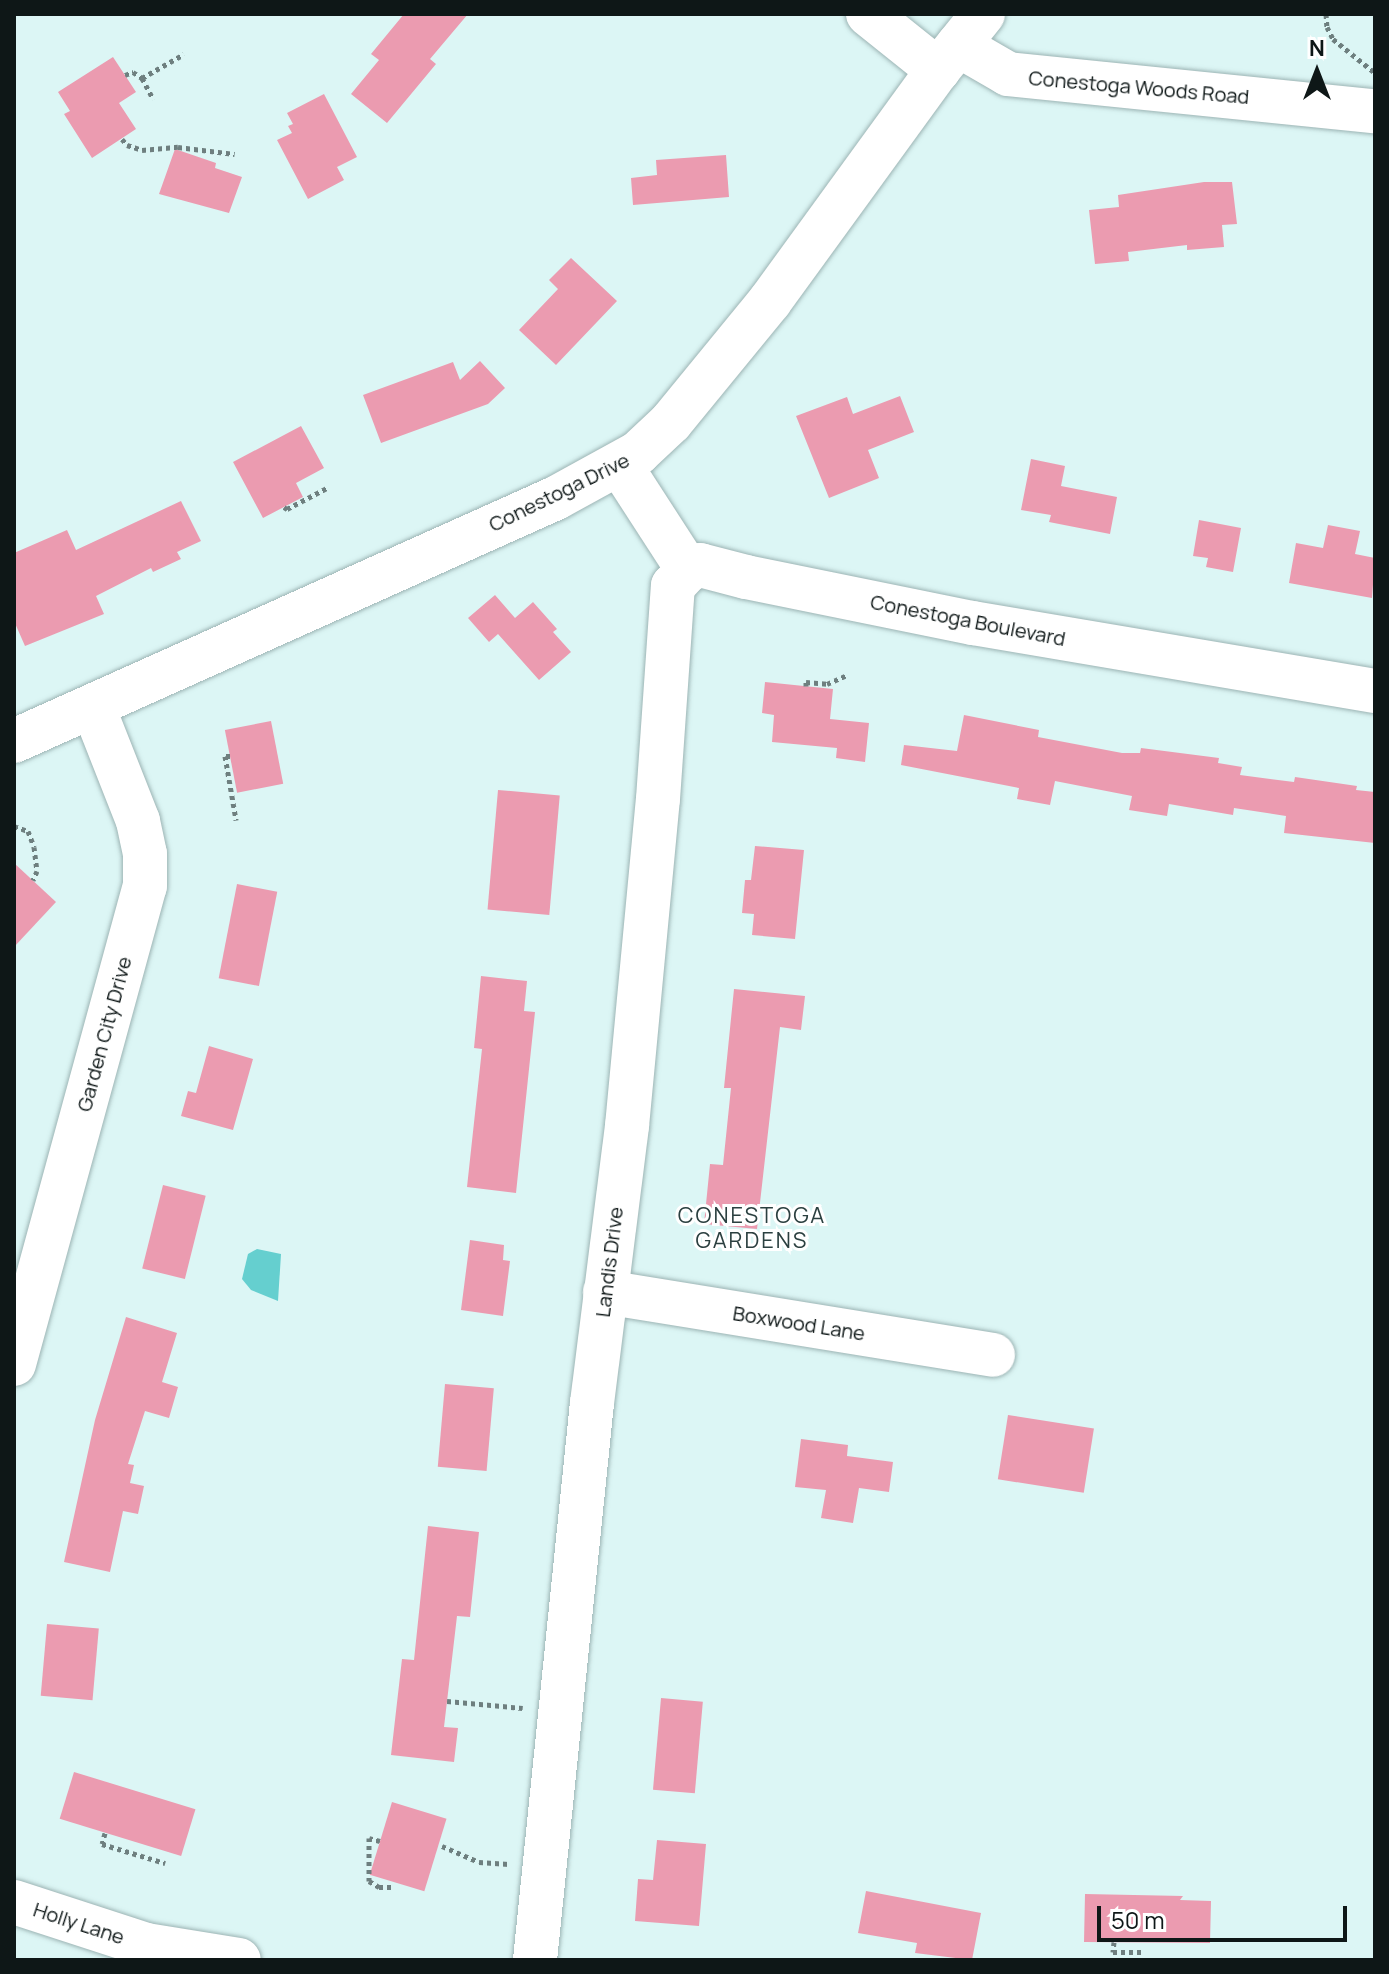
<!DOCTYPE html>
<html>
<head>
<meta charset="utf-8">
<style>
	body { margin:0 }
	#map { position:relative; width:1389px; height:1974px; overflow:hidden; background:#dcf6f5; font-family:Manrope,sans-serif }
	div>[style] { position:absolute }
	.forest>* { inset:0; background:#65cfcf }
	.building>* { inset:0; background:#eb9bb0; transform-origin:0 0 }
	.path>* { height:5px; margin-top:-2.5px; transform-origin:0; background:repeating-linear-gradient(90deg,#6e7f7f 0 4px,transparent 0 8px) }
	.roads { filter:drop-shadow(0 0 2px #9cb4b4) drop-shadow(0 0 2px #9cb4b4) }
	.minor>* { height:44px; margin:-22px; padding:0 22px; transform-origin:22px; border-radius:22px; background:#fff }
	span { translate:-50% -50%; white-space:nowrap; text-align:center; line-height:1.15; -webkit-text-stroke:6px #fff; paint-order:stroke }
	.street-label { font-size:20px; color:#0e1717 }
	.neighbourhood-label { font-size:22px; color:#2b4040; letter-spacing:2px }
	.frame { position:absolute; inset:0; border:16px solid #0e1717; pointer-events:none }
	.north { position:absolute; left:1277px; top:32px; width:80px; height:80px; -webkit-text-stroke:6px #fff; paint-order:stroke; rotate:0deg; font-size:22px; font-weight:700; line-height:32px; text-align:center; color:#0e1717 }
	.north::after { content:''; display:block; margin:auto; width:28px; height:36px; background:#0e1717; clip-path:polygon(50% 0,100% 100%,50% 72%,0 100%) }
	.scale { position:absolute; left:1097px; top:1906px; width:250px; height:36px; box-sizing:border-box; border:4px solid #0e1717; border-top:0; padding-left:10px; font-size:24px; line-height:28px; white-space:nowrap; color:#0e1717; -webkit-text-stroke:6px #fff; paint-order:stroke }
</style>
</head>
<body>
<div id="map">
	<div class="forest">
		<div style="clip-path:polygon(257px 1249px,281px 1254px,278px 1301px,251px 1290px,242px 1279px,248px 1254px)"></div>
	</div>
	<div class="building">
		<div style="clip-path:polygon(404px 14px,468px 14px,430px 59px,436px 64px,387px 123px,351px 94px,379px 60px,371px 54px)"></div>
		<div style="clip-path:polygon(113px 57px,136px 92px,119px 103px,136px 129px,92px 158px,64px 114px,70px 111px,58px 92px)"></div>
		<div style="clip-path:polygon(324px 94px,357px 157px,337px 167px,344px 180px,308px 199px,277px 140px,292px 133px,288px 126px,293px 124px,287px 113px)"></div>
		<div style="clip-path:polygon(175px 149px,216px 163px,215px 168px,242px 177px,229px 213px,159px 194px)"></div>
		<div style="clip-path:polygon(726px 155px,729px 197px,633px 205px,631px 178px,657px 175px,656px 160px)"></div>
		<div style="clip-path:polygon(1204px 182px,1232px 182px,1237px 224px,1222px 225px,1224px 247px,1187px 250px,1187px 245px,1128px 252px,1129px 261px,1095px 264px,1089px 210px,1119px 207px,1118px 195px)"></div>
		<div style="clip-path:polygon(571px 258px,617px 301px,556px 365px,519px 330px,558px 289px,549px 280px)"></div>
		<div style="clip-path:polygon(480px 361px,505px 388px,488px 404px,381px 443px,363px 395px,453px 362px,460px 380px)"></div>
		<div style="clip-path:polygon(900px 396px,914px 432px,868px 450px,879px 478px,829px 498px,796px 416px,847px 397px,853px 414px)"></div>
		<div style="clip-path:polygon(301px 426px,324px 468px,296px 483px,303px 497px,263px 518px,233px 462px)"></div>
		<div style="clip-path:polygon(1031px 459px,1065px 466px,1061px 486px,1117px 497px,1110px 534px,1049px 522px,1051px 515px,1021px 510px)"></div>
		<div style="clip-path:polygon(181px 501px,201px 541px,177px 552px,181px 559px,153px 572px,151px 568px,96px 596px,104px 614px,25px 646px,14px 621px,14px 553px,67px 530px,76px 550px)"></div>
		<div style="clip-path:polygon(1199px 520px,1241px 528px,1233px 572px,1206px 567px,1208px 558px,1193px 556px)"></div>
		<div style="clip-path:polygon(1328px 525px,1360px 531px,1355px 554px,1375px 558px,1372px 598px,1289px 583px,1296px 543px,1323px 548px)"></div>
		<div style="clip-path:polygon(495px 595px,515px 618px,533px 602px,557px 629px,553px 632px,571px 652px,539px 680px,498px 634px,489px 642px,468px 618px)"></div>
		<div style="clip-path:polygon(765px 682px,833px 689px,830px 719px,869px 723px,865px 762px,836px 758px,837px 748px,772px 742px,774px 715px,762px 713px)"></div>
		<div style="clip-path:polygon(964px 715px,1039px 730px,1038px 737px,1122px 753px,1140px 753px,1141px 748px,1219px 758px,1218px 763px,1242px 767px,1240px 775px,1294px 782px,1295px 777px,1357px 786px,1356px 790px,1375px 792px,1375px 843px,1284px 833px,1286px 816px,1234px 808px,1233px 815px,1169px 804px,1167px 816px,1129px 810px,1132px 796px,1055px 781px,1050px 805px,1017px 799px,1019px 788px,901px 765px,904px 745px,957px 751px)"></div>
		<div style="left:271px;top:721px;width:64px;height:47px;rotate:79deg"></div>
		<div style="left:498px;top:790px;width:62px;height:120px;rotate:5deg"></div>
		<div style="clip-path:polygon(755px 846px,804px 850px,795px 939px,752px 935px,754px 914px,742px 913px,745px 880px,751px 880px)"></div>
		<div style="clip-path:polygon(14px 863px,56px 902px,14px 947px)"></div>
		<div style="left:237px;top:884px;width:41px;height:96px;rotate:11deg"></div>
		<div style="clip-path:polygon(481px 976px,527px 981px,524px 1011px,535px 1012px,516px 1193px,467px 1187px,482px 1049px,474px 1048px)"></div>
		<div style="clip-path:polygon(734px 989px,805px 996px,801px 1030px,780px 1027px,757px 1229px,704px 1224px,710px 1164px,723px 1165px,731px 1088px,724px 1088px)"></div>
		<div style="clip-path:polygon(209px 1046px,253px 1059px,233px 1130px,181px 1116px,188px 1091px,196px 1093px)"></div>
		<div style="left:163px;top:1185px;width:44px;height:86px;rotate:14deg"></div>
		<div style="clip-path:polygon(470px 1240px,504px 1245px,503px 1260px,510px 1261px,503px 1316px,461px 1310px)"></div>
		<div style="clip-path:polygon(126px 1317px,177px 1333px,162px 1382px,178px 1387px,169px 1418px,145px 1411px,128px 1464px,134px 1465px,130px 1483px,144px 1486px,138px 1514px,123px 1511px,110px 1572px,64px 1562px,95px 1420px)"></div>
		<div style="left:445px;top:1384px;width:49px;height:83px;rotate:5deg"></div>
		<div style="left:1008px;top:1415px;width:87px;height:65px;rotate:9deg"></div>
		<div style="clip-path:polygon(801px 1439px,848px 1445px,847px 1456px,893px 1462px,889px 1492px,859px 1488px,853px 1523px,821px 1518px,826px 1490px,795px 1487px)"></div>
		<div style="clip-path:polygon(428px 1526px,479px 1532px,470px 1617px,457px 1616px,444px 1727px,458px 1728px,454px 1762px,391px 1755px,402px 1659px,414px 1660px)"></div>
		<div style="left:47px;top:1624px;width:52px;height:72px;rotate:5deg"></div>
		<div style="left:661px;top:1698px;width:42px;height:92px;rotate:5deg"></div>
		<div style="left:74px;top:1772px;width:127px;height:49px;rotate:17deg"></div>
		<div style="left:392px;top:1802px;width:57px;height:76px;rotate:17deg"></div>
		<div style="clip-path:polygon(657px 1840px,706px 1844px,699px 1926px,635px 1921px,638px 1879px,653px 1880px)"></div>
		<div style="clip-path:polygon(866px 1891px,981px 1913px,972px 1960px,915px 1953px,917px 1943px,858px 1933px)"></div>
		<div style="clip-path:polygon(1085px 1894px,1183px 1896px,1180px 1900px,1211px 1901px,1210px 1943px,1084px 1942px)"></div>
	</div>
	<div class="path">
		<div style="left:1326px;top:14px;width:13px;rotate:86deg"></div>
		<div style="left:1327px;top:27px;width:13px;rotate:63deg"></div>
		<div style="left:1333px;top:39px;width:53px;rotate:38.8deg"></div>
		<div style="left:125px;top:75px;width:9px;rotate:-21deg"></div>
		<div style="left:133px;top:72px;width:11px;rotate:34deg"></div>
		<div style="left:142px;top:78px;width:24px;rotate:62deg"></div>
		<div style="left:142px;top:78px;width:48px;rotate:-29.7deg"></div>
		<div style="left:122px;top:139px;width:8px;rotate:50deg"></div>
		<div style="left:127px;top:145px;width:16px;rotate:18deg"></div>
		<div style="left:142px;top:150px;width:36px;rotate:-5deg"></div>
		<div style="left:178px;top:147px;width:57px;rotate:7deg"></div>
		<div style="left:284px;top:507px;width:4px;rotate:34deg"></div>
		<div style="left:287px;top:509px;width:45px;rotate:-27.7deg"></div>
		<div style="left:806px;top:686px;width:4px;rotate:-90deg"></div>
		<div style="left:806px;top:682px;width:21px;rotate:5deg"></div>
		<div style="left:827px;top:684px;width:22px;rotate:-24deg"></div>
		<div style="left:230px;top:756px;width:5px;rotate:180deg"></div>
		<div style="left:225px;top:756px;width:65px;rotate:80.2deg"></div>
		<div style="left:14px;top:826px;width:15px;rotate:20deg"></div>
		<div style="left:28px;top:831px;width:17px;rotate:69deg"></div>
		<div style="left:34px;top:847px;width:24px;rotate:83deg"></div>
		<div style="left:37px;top:871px;width:10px;rotate:114deg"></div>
		<div style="left:447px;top:1701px;width:76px;rotate:5.3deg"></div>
		<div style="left:105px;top:1833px;width:11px;rotate:105deg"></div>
		<div style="left:102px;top:1844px;width:66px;rotate:16.8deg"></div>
		<div style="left:380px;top:1841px;width:11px;rotate:-165deg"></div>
		<div style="left:369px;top:1838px;width:43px;rotate:90deg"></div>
		<div style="left:369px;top:1881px;width:12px;rotate:31deg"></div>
		<div style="left:379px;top:1887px;width:12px"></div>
		<div style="left:442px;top:1846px;width:40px;rotate:23.4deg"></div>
		<div style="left:479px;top:1862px;width:30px;rotate:4deg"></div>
		<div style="left:1114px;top:1942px;width:10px;rotate:96deg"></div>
		<div style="left:1113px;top:1952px;width:31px"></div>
	</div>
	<div class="roads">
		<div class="minor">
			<div style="left:868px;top:14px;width:90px;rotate:38.7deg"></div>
			<div style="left:958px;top:45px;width:58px;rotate:30.1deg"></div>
			<div style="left:1008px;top:74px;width:369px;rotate:5.8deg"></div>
			<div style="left:620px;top:465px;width:125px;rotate:57.1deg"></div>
			<div style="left:14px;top:741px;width:594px;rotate:-24.15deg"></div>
			<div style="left:556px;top:498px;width:94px;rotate:-28.8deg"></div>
			<div style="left:638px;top:453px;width:45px;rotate:-43.2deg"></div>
			<div style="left:671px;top:422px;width:156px;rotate:-50.7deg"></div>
			<div style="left:770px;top:301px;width:286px;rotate:-54deg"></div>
			<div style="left:938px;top:70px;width:72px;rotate:-51.2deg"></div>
			<div style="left:605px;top:1292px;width:393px;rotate:9.2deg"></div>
			<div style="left:14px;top:1364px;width:496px;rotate:-74.7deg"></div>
			<div style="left:145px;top:886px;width:32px;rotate:-90deg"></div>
			<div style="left:145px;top:854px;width:34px;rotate:-102deg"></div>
			<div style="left:138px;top:821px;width:123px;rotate:-111.5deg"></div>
			<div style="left:14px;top:1902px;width:139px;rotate:18deg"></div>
			<div style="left:146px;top:1945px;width:94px;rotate:9.2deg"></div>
			<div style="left:535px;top:1960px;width:560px;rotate:-84.16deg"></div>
			<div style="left:592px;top:1403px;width:279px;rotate:-82.8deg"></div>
			<div style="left:627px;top:1126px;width:328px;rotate:-84.6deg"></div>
			<div style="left:658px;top:799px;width:214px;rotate:-86deg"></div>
			<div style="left:673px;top:586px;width:22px;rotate:-47deg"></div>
			<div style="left:688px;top:570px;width:13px;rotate:-23deg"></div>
			<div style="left:700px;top:565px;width:48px;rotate:14.6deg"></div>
			<div style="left:746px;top:577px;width:232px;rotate:11.5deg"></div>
			<div style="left:973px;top:623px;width:408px;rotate:9.6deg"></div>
		</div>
	</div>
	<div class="street-label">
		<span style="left:1139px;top:87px;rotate:5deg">Conestoga Woods Road</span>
		<span style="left:559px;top:492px;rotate:-26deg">Conestoga Drive</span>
		<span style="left:968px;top:620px;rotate:11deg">Conestoga Boulevard</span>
		<span style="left:104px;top:1034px;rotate:-75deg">Garden City Drive</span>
		<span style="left:609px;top:1262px;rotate:-83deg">Landis Drive</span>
		<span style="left:799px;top:1323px;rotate:9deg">Boxwood Lane</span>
		<span style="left:79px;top:1923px;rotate:18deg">Holly Lane</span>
	</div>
	<div class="neighbourhood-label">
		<span style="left:752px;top:1228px">CONESTOGA<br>GARDENS</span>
	</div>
	<div class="frame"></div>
	<div class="north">N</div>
	<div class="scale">50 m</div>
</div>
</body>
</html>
